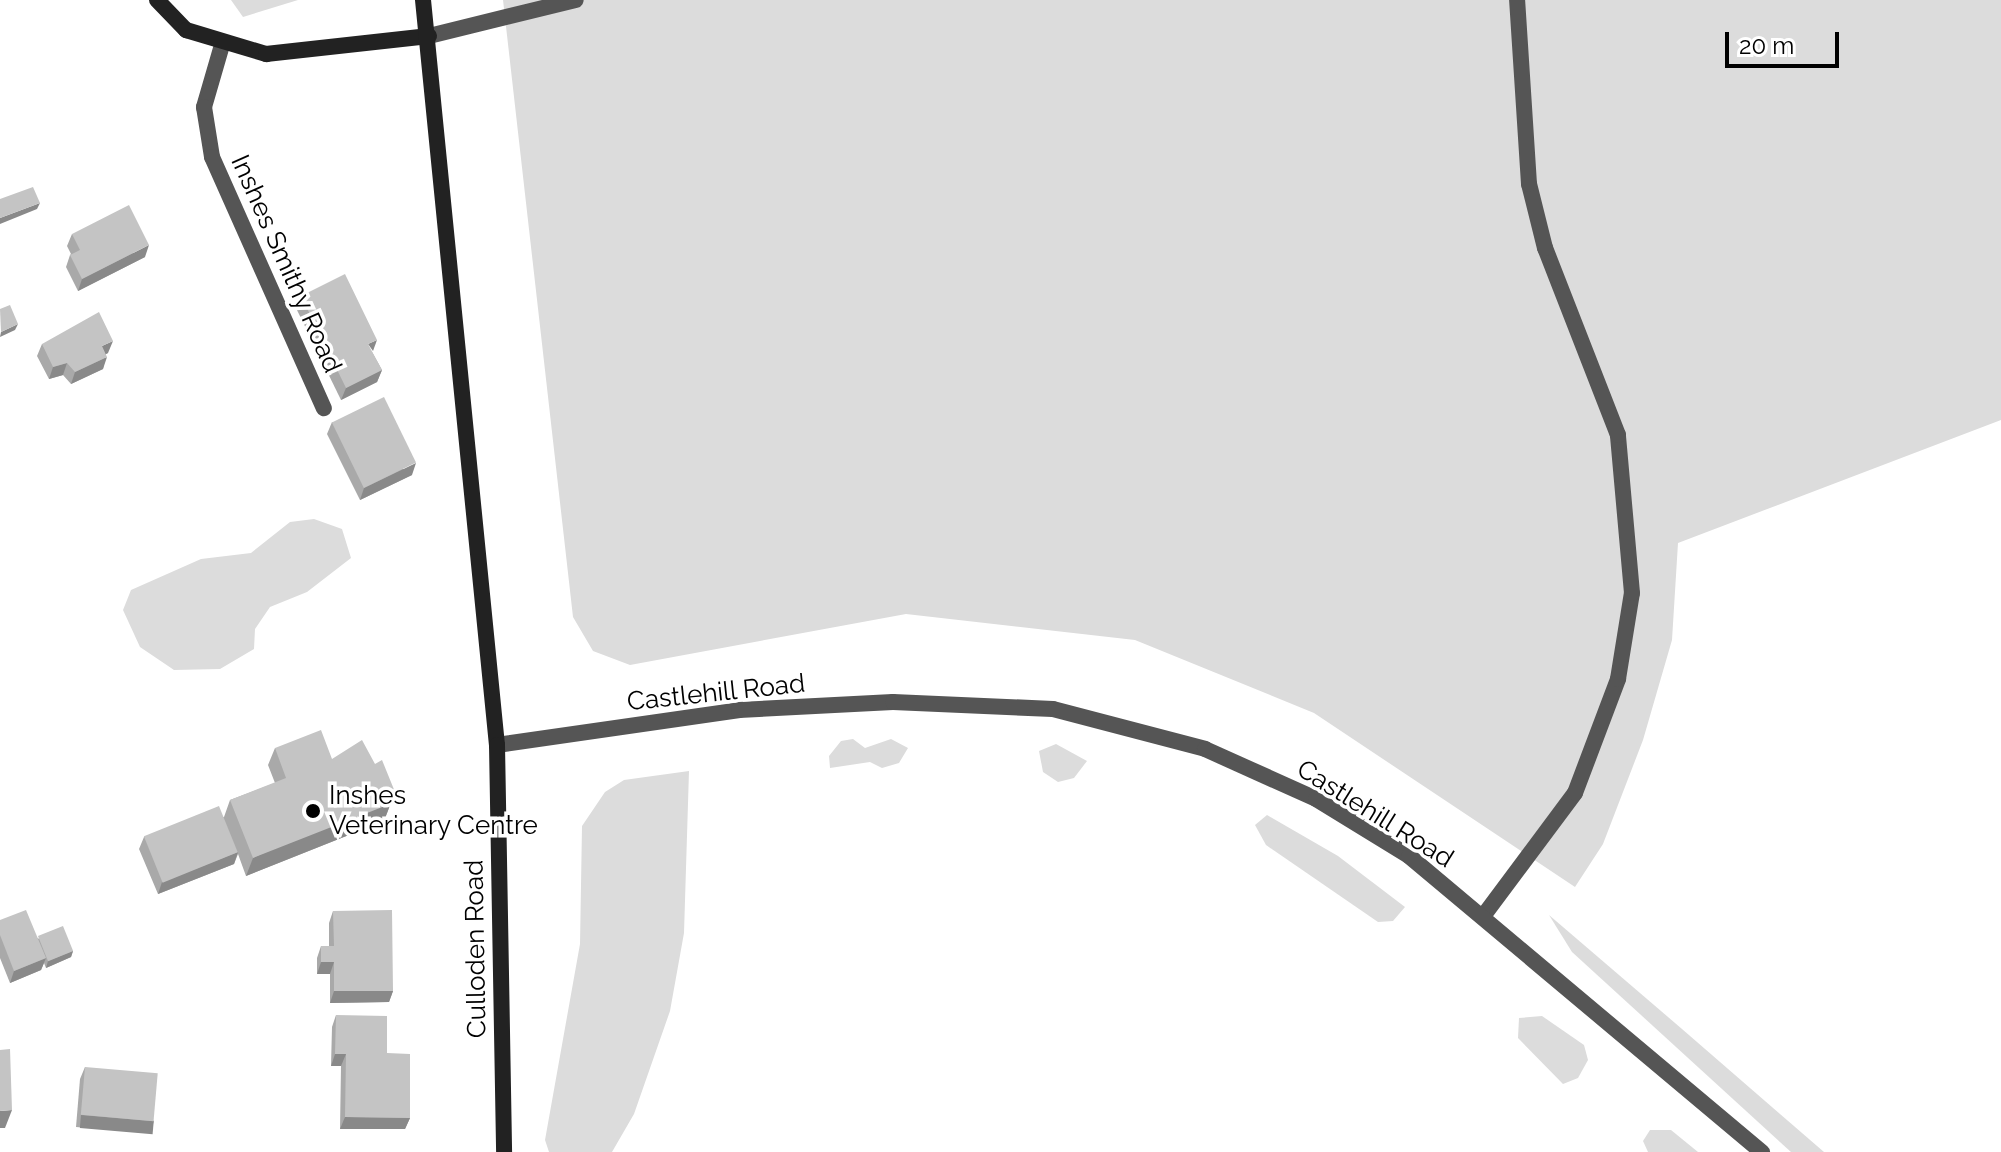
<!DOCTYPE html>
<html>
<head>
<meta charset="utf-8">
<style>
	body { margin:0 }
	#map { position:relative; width:2001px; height:1152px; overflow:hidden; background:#fff; font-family:Raleway,sans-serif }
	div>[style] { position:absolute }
	.green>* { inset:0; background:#dcdcdc }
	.minor>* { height:16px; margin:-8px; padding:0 8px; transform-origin:8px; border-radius:8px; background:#555 }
	.tertiary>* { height:16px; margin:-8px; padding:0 8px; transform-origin:8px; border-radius:8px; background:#555 }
	.secondary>* { height:16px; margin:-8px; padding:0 8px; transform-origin:8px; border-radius:8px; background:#222 }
	.wall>* { inset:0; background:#a9a9a9 }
	.shaded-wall>* { inset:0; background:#898989; transform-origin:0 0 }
	.building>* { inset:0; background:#c4c4c4; transform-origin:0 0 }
	.dots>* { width:22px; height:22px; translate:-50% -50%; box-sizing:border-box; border:4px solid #fff; border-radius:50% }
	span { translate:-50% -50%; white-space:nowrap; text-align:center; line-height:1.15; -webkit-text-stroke:7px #fff; paint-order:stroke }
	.street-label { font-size:26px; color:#000 }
	.poi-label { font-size:26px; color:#000 }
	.left { translate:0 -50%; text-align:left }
	.scale { position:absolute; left:1725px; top:32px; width:114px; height:36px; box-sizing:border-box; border:4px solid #000; border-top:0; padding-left:10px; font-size:24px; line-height:28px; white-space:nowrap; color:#000; -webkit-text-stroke:6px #fff; paint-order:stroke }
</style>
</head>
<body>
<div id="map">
	<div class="green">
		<div style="clip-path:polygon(231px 0,298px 0,243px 17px)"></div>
		<div style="clip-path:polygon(503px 0,2001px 0,2001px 420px,1678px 543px,1672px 640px,1643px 740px,1603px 844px,1575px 887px,1314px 713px,1135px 640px,906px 614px,630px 665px,593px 651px,573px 617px)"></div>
		<div style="clip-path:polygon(314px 519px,342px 529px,351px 558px,307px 592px,270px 607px,255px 629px,254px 649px,220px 669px,174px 670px,140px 647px,123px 610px,131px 590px,201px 559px,251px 553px,290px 522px)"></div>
		<div style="clip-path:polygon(853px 739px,865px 748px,891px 739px,908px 748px,899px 763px,882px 768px,870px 762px,830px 768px,829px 756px,841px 741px)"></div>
		<div style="clip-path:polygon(1056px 744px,1087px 761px,1074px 778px,1058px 782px,1043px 772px,1039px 751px)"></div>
		<div style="clip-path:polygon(689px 771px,684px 933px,670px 1011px,634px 1114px,612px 1152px,549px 1152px,545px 1140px,580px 944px,582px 826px,605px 792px,624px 780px)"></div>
		<div style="clip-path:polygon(1267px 815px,1338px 856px,1405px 907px,1393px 921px,1378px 922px,1266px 845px,1255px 825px)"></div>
		<div style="clip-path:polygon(1549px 915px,1682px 1029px,1824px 1152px,1791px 1152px,1572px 952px)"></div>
		<div style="clip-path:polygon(1542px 1016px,1584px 1045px,1588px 1060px,1578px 1078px,1563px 1084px,1518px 1038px,1519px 1018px)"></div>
		<div style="clip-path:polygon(1650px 1130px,1671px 1130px,1698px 1152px,1648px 1152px,1643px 1141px)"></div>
	</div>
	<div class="minor">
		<div style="left:429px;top:36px;width:151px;rotate:-13.8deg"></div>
		<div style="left:222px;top:45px;width:65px;rotate:106.2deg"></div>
		<div style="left:204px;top:107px;width:51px;rotate:80.9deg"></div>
		<div style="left:212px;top:157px;width:275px;rotate:66deg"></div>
		<div style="left:1484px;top:915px;width:152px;rotate:-53.3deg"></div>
		<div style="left:1575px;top:793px;width:122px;rotate:-69.3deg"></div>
		<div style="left:1618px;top:679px;width:87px;rotate:-80.8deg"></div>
		<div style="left:1632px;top:593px;width:159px;rotate:-95.1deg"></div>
		<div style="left:1618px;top:435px;width:201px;rotate:-111.3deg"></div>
		<div style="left:1545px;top:248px;width:66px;rotate:-104deg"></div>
		<div style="left:1529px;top:184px;width:184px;rotate:-93.7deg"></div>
	</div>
	<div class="tertiary">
		<div style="left:497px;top:745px;width:245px;rotate:-8.2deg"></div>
		<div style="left:739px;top:710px;width:154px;rotate:-3deg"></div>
		<div style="left:893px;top:702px;width:160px;rotate:2.5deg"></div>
		<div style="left:1053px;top:709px;width:157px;rotate:14.7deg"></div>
		<div style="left:1205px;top:749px;width:122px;rotate:24.2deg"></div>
		<div style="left:1316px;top:799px;width:109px;rotate:31.5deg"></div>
		<div style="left:1409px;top:856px;width:461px;rotate:40deg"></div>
	</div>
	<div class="secondary">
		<div style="left:157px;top:0;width:42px;rotate:46deg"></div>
		<div style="left:186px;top:30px;width:84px;rotate:16.7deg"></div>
		<div style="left:266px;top:54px;width:164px;rotate:-6.3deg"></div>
		<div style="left:423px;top:0;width:749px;rotate:84.33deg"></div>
		<div style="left:497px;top:745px;width:407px;rotate:89deg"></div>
	</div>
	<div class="wall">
		<div style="clip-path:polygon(72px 234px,145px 257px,78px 291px,66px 267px,70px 255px,71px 254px,67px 246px)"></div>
		<div style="clip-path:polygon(301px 296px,372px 352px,382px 370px,377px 382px,341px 400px,296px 308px)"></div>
		<div style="clip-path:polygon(42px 344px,108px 353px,106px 354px,103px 369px,71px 384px,63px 375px,49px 379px,37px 356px)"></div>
		<div style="clip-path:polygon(332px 422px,412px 475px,360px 500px,327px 434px)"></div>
		<div style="clip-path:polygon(275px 748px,332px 759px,375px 764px,395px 792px,384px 821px,246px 876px,238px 854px,234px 864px,158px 894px,139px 849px,144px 837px,224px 817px,230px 800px,275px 783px,268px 765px)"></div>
		<div style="clip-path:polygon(333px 911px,393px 991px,389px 1002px,330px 1003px,330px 974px,317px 974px,317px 958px,321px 946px,329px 946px,329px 923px)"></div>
		<div style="clip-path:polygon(0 920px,37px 938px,73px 951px,71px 957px,46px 968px,44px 963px,41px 970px,10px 983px,0 958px)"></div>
		<div style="clip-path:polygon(336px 1015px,387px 1053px,410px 1118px,405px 1129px,340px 1129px,341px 1066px,331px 1066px,332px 1027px)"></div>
		<div style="clip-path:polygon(85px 1067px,154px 1121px,150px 1133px,76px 1127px,80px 1079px)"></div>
	</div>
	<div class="shaded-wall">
		<div style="clip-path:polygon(40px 203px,37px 209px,0 224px,0 218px)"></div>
		<div style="clip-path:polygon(149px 245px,145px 257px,78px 291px,82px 279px)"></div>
		<div style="clip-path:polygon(18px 324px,15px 330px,0 337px,1px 332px)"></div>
		<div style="clip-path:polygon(377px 340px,373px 351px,368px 344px)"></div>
		<div style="clip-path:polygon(113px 341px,108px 353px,98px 358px,102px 346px)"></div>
		<div style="clip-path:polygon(107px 357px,103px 369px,71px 384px,75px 372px)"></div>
		<div style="clip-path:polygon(67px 363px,63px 375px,49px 379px,53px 367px)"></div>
		<div style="clip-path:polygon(382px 370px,377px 382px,341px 400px,346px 388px)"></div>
		<div style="clip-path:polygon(416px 463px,412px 475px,360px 500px,364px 488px)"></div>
		<div style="clip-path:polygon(395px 792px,384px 821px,246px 876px,253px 858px)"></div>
		<div style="clip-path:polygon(238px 852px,234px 864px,158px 894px,162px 882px)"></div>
		<div style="clip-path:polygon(73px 951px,71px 957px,46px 968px,48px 961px)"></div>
		<div style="clip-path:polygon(46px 958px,41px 970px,10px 983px,14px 971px)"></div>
		<div style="clip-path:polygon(321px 962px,334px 962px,330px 974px,317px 974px)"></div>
		<div style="clip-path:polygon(334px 991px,393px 991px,389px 1002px,330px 1003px)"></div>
		<div style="clip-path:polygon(335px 1054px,346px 1054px,341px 1066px,331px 1066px)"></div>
		<div style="clip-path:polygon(12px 1110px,5px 1128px,0 1128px,0 1111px)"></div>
		<div style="left:81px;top:1115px;width:73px;height:13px;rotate:5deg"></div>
		<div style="clip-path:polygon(345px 1117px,410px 1118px,405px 1129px,340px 1129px)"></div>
	</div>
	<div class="building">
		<div style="clip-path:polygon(33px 187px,40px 203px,0 218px,0 199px)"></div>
		<div style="clip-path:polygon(129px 205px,149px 245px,82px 279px,70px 255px,80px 250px,72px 234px)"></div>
		<div style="clip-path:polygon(345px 274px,377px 340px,368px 344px,382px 370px,346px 388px,301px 296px)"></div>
		<div style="clip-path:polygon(10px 305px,18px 324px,1px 332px,0 309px)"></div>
		<div style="clip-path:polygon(99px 312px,113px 341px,102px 346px,107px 357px,75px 372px,67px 363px,53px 367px,42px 344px)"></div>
		<div style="left:384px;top:397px;width:73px;height:58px;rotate:64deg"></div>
		<div style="clip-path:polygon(321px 730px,332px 759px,362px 740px,375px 764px,382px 760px,395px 792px,386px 795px,390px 804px,253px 858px,230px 800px,286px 778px,275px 748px)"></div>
		<div style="left:219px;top:806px;width:50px;height:81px;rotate:68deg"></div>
		<div style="clip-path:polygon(26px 910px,46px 958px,14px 971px,0 935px,0 920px)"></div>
		<div style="clip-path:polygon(392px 910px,393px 991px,334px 991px,334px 962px,321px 962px,321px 946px,334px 946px,333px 911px)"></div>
		<div style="left:63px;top:926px;width:27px;height:27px;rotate:68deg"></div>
		<div style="clip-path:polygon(336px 1015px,387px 1016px,387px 1053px,410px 1054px,410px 1118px,345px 1117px,346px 1054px,335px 1054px)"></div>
		<div style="clip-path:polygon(10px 1049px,12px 1110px,0 1111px,0 1050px)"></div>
		<div style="left:85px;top:1067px;width:73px;height:48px;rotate:5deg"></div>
	</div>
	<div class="dots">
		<div style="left:313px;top:811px;background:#000"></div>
	</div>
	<div class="street-label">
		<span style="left:286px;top:264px;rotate:66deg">Inshes Smithy Road</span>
		<span style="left:716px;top:693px;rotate:-6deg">Castlehill Road</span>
		<span style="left:1375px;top:814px;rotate:32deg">Castlehill Road</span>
		<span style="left:476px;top:949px;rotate:-91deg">Culloden Road</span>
	</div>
	<div class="poi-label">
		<span class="left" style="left:329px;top:811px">Inshes<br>Veterinary Centre</span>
	</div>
	<div class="scale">20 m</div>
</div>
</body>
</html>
